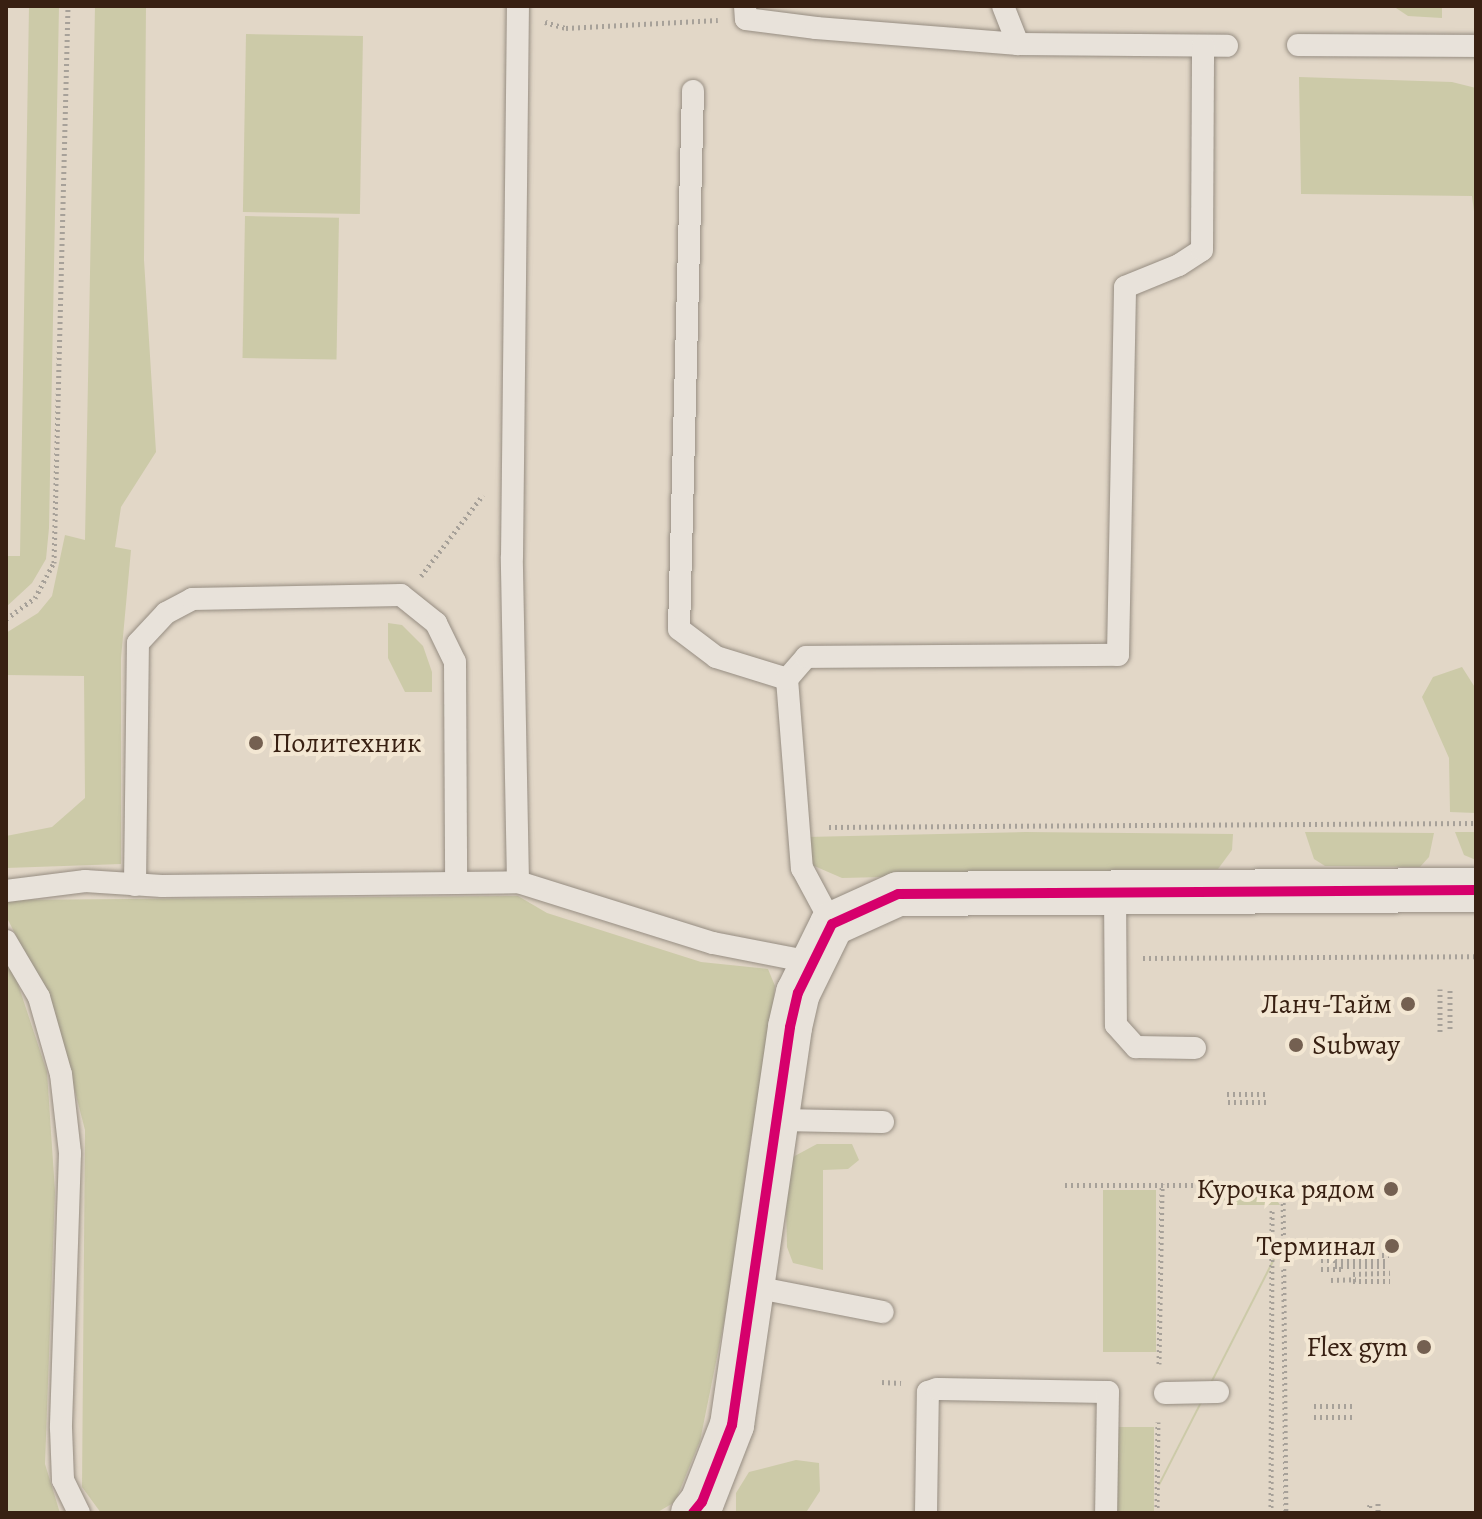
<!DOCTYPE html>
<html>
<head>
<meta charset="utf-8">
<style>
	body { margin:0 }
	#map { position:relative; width:1482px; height:1519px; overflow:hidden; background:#e2d7c7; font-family:Alegreya,serif }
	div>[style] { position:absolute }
	.green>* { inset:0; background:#cccaa8; transform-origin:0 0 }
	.path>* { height:5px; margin-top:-2.5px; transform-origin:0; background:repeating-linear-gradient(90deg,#a7a199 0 2px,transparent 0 6px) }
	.roads { filter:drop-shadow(0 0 2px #968d82) drop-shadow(0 0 2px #968d82) }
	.service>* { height:22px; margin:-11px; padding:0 11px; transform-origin:11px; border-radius:11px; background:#e8e2da }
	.minor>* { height:44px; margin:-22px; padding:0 22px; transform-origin:22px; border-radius:22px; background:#e8e2da }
	.cycleway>* { height:10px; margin:-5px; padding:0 5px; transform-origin:5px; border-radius:5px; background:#d6006c }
	.dots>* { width:22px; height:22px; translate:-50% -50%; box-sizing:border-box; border:4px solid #f3e7d3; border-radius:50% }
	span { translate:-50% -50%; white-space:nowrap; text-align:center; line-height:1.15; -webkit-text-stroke:8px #f3e7d3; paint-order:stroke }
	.poi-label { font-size:28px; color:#382012 }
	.left { translate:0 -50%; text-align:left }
	.right { translate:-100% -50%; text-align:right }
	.frame { position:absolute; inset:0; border:8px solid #382012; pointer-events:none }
</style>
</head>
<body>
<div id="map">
	<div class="green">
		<div style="clip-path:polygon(29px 6px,59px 6px,49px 528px,46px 559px,32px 583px,6px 607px,6px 556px,20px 556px)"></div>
		<div style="clip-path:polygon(95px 6px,146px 6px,144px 260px,156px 452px,121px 507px,115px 547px,131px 550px,121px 658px,121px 864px,6px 868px,6px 836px,52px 827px,85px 798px,84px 676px,6px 675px,6px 633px,38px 613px,52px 596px,65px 535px,85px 540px)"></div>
		<div style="clip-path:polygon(1393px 6px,1442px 6px,1442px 18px,1408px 16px)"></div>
		<div style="left:246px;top:34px;width:117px;height:178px;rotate:1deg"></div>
		<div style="clip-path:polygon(1299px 77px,1452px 82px,1476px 88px,1476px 227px,1472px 196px,1301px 194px)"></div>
		<div style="left:245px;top:216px;width:94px;height:142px;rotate:1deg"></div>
		<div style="clip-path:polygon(388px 623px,402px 625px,423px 646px,432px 672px,432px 692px,405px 692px,388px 658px)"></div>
		<div style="clip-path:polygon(1462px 667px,1476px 689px,1476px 813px,1450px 812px,1449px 758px,1422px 697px,1433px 677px)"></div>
		<div style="clip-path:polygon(1025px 832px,1233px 834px,1232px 850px,1218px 869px,842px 878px,812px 865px,806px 837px)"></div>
		<div style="clip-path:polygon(1305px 832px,1434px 833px,1429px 857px,1420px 867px,1325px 866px,1314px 859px)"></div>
		<div style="clip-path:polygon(1455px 832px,1476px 832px,1476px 860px,1464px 855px)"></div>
		<div style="clip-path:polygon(518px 896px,547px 913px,701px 962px,768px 969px,775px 986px,758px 1131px,751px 1136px,732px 1283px,700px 1441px,675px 1502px,656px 1513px,101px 1513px,82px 1487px,85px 1130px,54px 1010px,6px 916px,6px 900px)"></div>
		<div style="clip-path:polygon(6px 962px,16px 978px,47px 1072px,55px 1192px,45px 1464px,60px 1513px,6px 1513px)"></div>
		<div style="clip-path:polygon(817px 1144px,852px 1144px,859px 1160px,848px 1169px,823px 1170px,823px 1270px,793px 1263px,787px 1247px,785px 1168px,791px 1158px)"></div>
		<div style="left:1103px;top:1190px;width:53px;height:162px"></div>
		<div style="clip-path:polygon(1274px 1196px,1280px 1205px,1224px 1205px,1223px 1198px)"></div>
		<div style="left:1276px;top:1253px;width:2px;height:260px;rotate:27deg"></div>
		<div style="left:1113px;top:1427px;width:41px;height:86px"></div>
		<div style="clip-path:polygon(796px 1460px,819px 1463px,820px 1491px,807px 1511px,736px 1513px,736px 1493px,749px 1472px)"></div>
	</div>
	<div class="path">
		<div style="left:545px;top:22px;width:22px;rotate:16deg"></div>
		<div style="left:566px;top:28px;width:152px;rotate:-3deg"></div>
		<div style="left:421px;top:576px;width:102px;rotate:-52.6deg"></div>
		<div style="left:6px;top:619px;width:36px;rotate:-36deg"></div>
		<div style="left:35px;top:598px;width:40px;rotate:-62deg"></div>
		<div style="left:54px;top:563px;width:557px;rotate:-88.56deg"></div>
		<div style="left:829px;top:827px;width:647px;rotate:-0.35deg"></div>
		<div style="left:1143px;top:958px;width:333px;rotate:-0.3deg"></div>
		<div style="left:1450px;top:990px;width:42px;rotate:90deg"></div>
		<div style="left:1440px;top:1032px;width:43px;rotate:-90deg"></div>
		<div style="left:1227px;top:1094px;width:41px"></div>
		<div style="left:1228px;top:1102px;width:40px"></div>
		<div style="left:1065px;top:1185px;width:218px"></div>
		<div style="left:1283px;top:1185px;width:328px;rotate:89.5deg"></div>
		<div style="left:1331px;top:1248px;width:26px"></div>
		<div style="left:1352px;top:1255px;width:37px"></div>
		<div style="left:1321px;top:1260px;width:16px"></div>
		<div style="left:1335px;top:1261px;width:54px"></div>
		<div style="left:1335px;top:1266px;width:54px"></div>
		<div style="left:1321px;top:1269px;width:20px"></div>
		<div style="left:1353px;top:1274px;width:37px;rotate:-2deg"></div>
		<div style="left:1331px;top:1280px;width:25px;rotate:-2deg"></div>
		<div style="left:1353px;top:1281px;width:37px"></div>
		<div style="left:1159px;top:1364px;width:180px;rotate:-89deg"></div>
		<div style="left:882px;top:1382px;width:19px;rotate:3deg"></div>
		<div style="left:1314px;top:1406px;width:40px"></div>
		<div style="left:1314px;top:1417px;width:40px"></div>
		<div style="left:1378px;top:1503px;width:10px;rotate:90deg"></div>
		<div style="left:1157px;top:1513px;width:91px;rotate:-89.4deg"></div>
		<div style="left:1271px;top:1513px;width:304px;rotate:-89.8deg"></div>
		<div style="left:1369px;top:1513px;width:10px;rotate:-84deg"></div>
	</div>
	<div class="roads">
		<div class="service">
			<div style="left:745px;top:6px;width:13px;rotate:86deg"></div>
			<div style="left:746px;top:19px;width:71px;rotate:7.3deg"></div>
			<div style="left:816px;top:28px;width:203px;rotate:4.5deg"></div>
			<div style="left:1018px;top:44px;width:209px;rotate:0.5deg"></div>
			<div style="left:1003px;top:6px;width:41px;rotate:68.5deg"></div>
			<div style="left:1298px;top:45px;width:178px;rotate:0.3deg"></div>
			<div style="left:693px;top:91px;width:538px;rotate:91.49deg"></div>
			<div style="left:679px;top:629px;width:46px;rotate:37.1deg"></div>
			<div style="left:716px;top:657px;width:74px;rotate:17.2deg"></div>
			<div style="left:787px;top:679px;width:190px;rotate:85.5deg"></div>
			<div style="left:802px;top:868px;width:64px;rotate:61.8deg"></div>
			<div style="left:787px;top:679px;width:29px;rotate:-49deg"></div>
			<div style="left:806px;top:657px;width:312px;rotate:-0.4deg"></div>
			<div style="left:1118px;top:655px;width:368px;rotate:-88.9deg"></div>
			<div style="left:1125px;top:287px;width:58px;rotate:-22.2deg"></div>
			<div style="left:1179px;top:265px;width:27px;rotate:-33deg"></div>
			<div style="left:1202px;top:250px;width:204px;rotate:-89.7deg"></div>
			<div style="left:518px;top:882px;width:325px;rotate:-91.1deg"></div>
			<div style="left:512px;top:557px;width:551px;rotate:-89.38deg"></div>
			<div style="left:135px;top:885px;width:242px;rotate:-89.3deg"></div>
			<div style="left:138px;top:643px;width:41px;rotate:-47deg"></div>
			<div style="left:166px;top:613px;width:30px;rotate:-28deg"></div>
			<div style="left:192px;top:599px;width:209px;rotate:-1.1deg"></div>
			<div style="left:401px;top:595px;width:45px;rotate:38.7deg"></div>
			<div style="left:436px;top:623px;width:43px;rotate:64deg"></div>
			<div style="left:455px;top:662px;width:221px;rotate:89.7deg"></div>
			<div style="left:6px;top:891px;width:80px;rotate:-7.2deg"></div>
			<div style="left:85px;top:881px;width:77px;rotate:3.7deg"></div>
			<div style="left:162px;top:886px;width:356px;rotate:-0.6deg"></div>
			<div style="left:518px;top:882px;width:204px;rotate:17.4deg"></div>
			<div style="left:713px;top:943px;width:100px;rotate:11deg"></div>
			<div style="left:1115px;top:891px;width:134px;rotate:89.6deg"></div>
			<div style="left:1116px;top:1025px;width:30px;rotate:48deg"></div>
			<div style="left:1136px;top:1047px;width:59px;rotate:1deg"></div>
			<div style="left:6px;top:941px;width:65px;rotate:59.5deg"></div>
			<div style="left:39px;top:997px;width:80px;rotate:74.1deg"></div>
			<div style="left:61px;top:1074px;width:80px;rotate:83.5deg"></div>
			<div style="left:70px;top:1153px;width:275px;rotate:91.9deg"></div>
			<div style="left:61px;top:1428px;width:52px;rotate:87.8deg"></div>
			<div style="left:63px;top:1480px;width:37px;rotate:64deg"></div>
			<div style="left:780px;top:1120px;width:103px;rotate:1.1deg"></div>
			<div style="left:754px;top:1287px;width:131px;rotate:11deg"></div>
			<div style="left:1165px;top:1393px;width:53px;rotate:-1.1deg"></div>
			<div style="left:926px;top:1513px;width:121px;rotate:-89.1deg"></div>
			<div style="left:928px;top:1392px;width:9px;rotate:-18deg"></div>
			<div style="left:937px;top:1389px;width:171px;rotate:1deg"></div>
			<div style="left:1108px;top:1392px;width:121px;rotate:90.9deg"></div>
		</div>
		<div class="minor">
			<div style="left:693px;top:1513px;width:14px;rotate:-51deg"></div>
			<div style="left:702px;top:1502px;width:83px;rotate:-68.7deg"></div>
			<div style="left:732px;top:1425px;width:402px;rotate:-81.7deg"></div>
			<div style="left:790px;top:1027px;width:35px;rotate:-77deg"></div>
			<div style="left:798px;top:993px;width:77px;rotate:-63.8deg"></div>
			<div style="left:832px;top:924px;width:72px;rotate:-24.4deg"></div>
			<div style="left:898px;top:894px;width:578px;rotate:-0.4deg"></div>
		</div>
	</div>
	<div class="cycleway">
		<div style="left:693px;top:1513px;width:14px;rotate:-51deg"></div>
		<div style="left:702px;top:1502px;width:83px;rotate:-68.7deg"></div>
		<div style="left:732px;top:1425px;width:402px;rotate:-81.7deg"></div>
		<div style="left:790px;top:1027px;width:35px;rotate:-77deg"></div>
		<div style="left:798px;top:993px;width:77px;rotate:-63.8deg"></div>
		<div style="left:832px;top:924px;width:72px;rotate:-24.4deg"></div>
		<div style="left:898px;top:894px;width:578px;rotate:-0.4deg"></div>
	</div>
	<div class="dots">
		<div style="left:256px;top:743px;background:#746051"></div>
		<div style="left:1408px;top:1004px;background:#746051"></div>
		<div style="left:1296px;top:1045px;background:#746051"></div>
		<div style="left:1391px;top:1189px;background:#746051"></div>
		<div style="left:1392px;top:1246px;background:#746051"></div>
		<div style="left:1424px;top:1347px;background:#746051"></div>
	</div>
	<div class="poi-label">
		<span class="left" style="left:272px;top:743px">Политехник</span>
		<span class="right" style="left:1392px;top:1004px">Ланч-Тайм</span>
		<span class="left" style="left:1312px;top:1045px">Subway</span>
		<span class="right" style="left:1375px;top:1189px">Курочка рядом</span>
		<span class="right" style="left:1376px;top:1246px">Терминал</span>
		<span class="right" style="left:1408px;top:1347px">Flex gym</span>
	</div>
	<div class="frame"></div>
</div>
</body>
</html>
